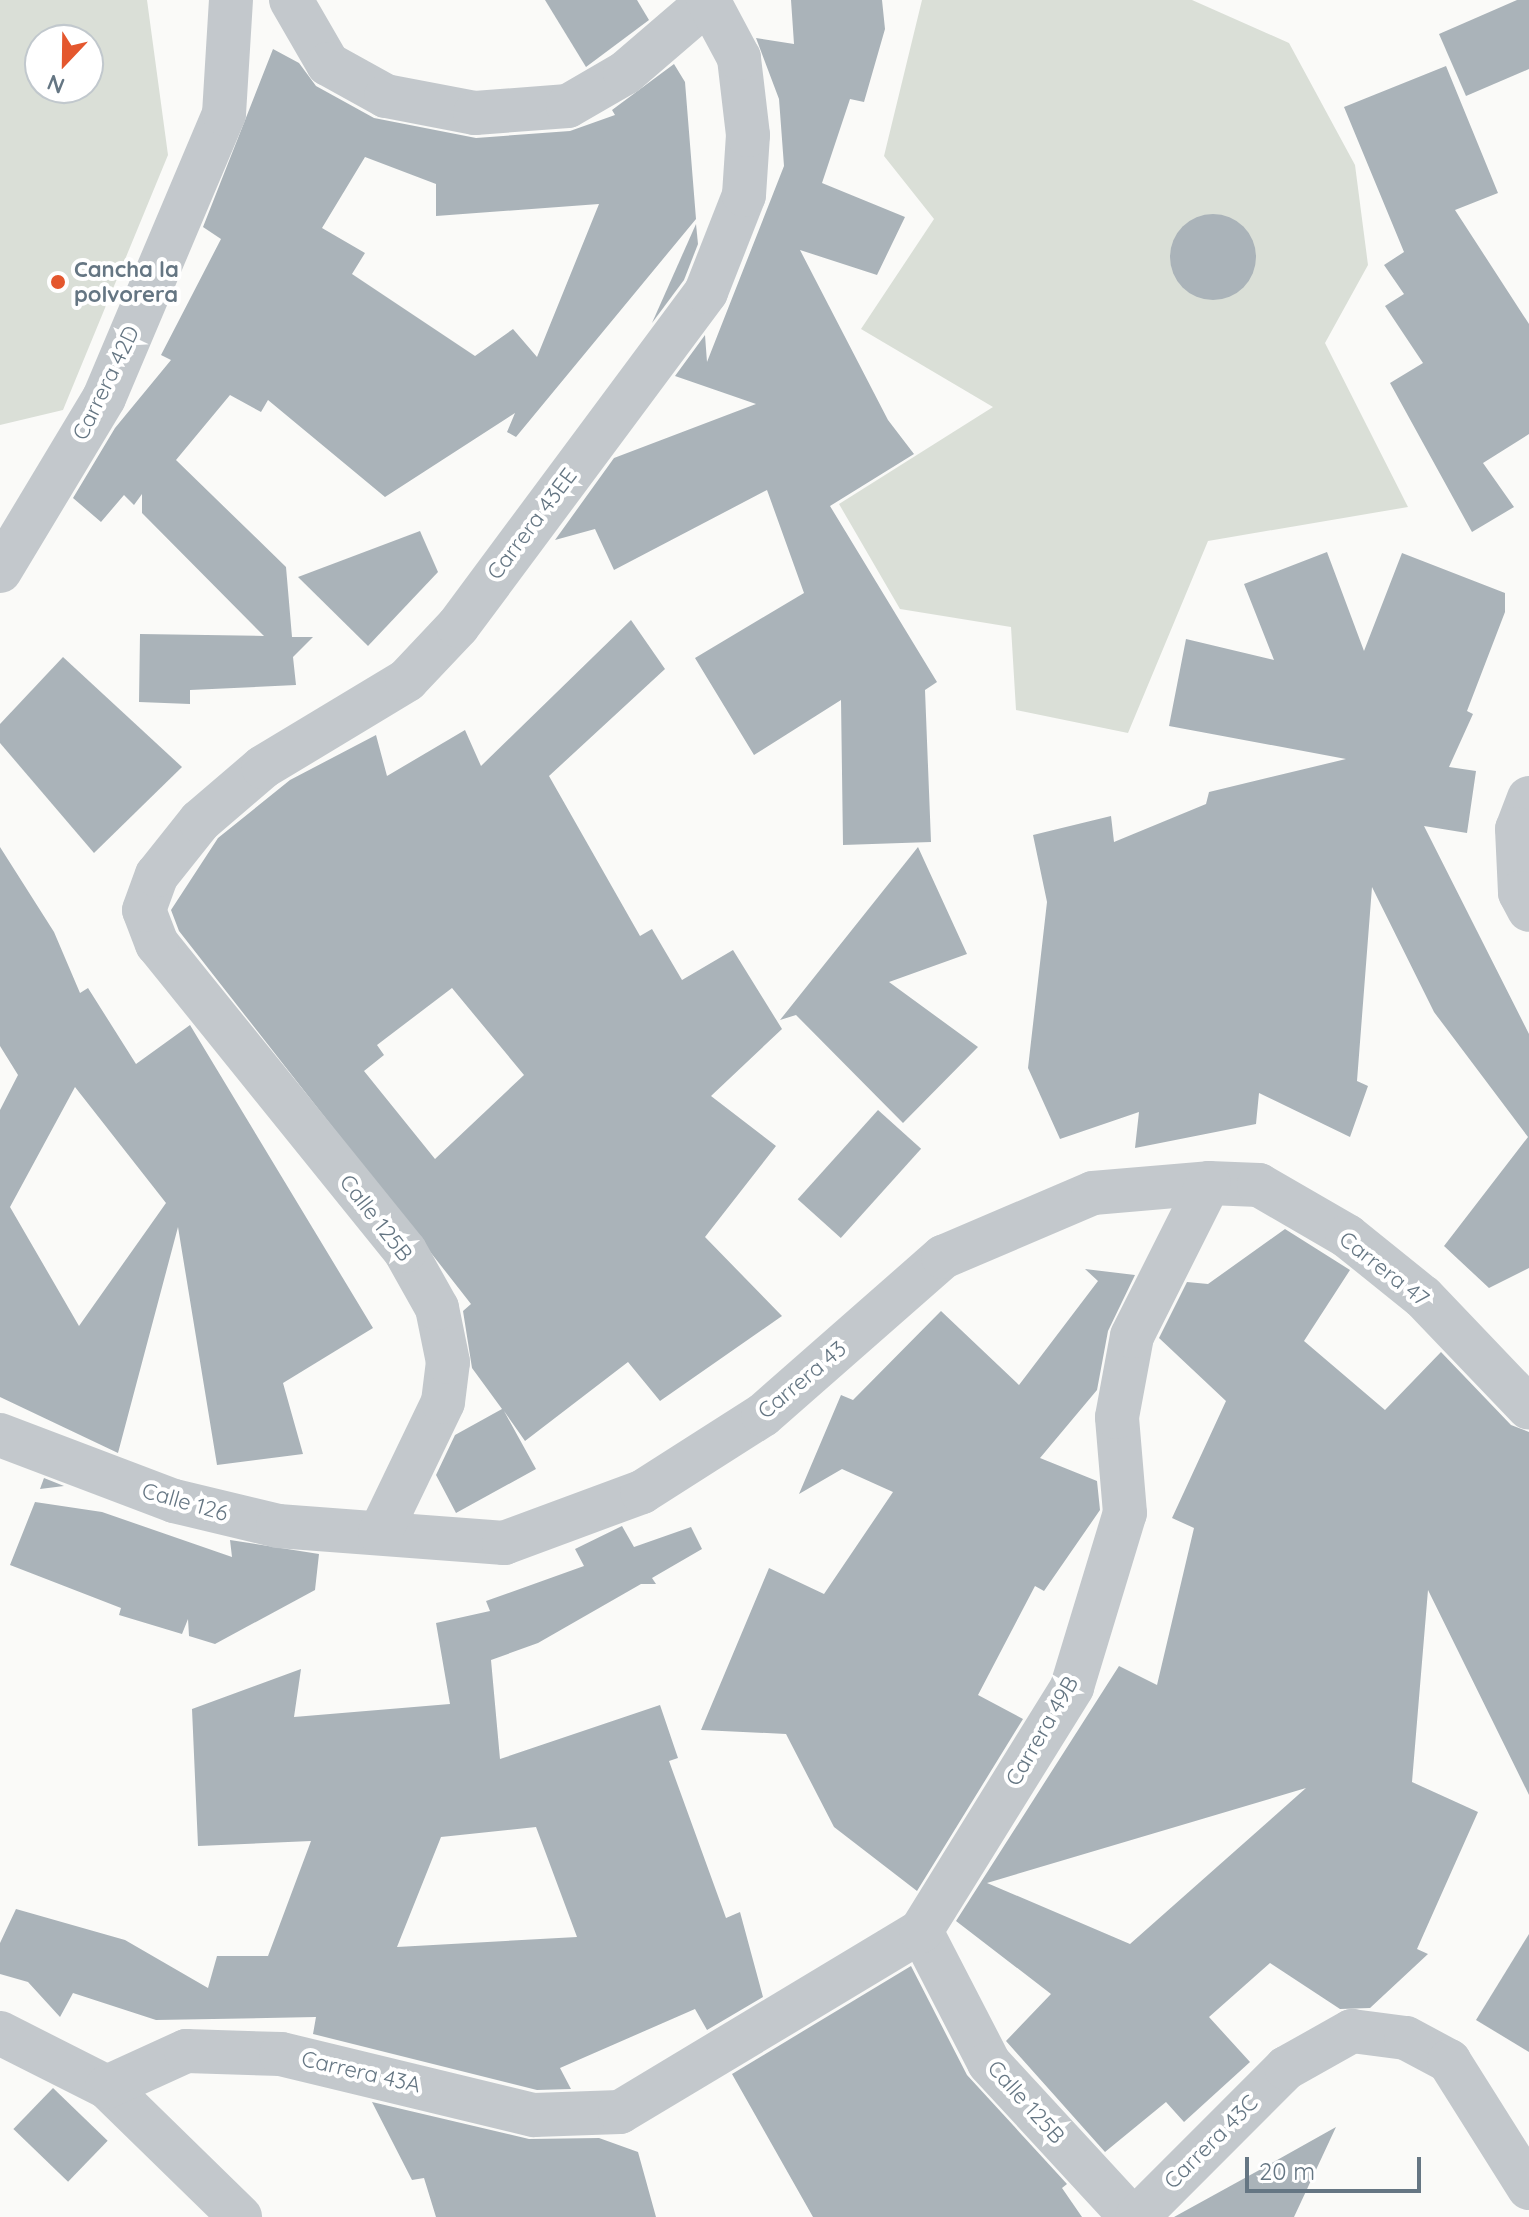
<!DOCTYPE html>
<html>
<head>
<meta charset="utf-8">
<style>
	body { margin:0 }
	#map { position:relative; width:1529px; height:2217px; overflow:hidden; background:#fafaf8; font-family:Quicksand,sans-serif }
	div>[style] { position:absolute }
	.green>* { inset:0; background:#dadfd7 }
	.building>* { inset:0; background:#aab3b9; transform-origin:0 0 }
	.round { border-radius:50% }
	.minor>* { height:44px; margin:-22px; padding:0 22px; transform-origin:22px; border-radius:22px; background:#c3c8cc }
	.dots>* { width:22px; height:22px; translate:-50% -50%; box-sizing:border-box; border:4px solid #fff; border-radius:50% }
	span { translate:-50% -50%; white-space:nowrap; text-align:center; line-height:1.15; -webkit-text-stroke:8px #fff; paint-order:stroke }
	.poi-label { font-size:22px; color:#657683; font-weight:700 }
	.left { translate:0 -50%; text-align:left }
	.street-label { font-size:22px; color:#657683 }
	.north { position:absolute; left:24px; top:24px; width:80px; height:80px; box-sizing:border-box; background:#fff; border:2px solid #c1c8cd; border-radius:50%; rotate:202deg; font-size:22px; font-weight:700; line-height:32px; text-align:center; color:#657683 }
	.north::after { content:''; display:block; margin:auto; width:28px; height:36px; background:#e4572e; clip-path:polygon(50% 0,100% 100%,50% 72%,0 100%) }
	.scale { position:absolute; left:1245px; top:2157px; width:176px; height:36px; box-sizing:border-box; border:4px solid #657683; border-top:0; padding-left:10px; font-size:24px; line-height:28px; white-space:nowrap; color:#657683; -webkit-text-stroke:6px #fff; paint-order:stroke }
</style>
</head>
<body>
<div id="map">
	<div class="green">
		<div style="clip-path:polygon(evenodd,0 0,147px 0,168px 155px,63px 410px,0 425px,0 0,88px 40px,88px 88px,40px 88px,40px 40px,88px 40px)"></div>
		<div style="clip-path:polygon(922px 0,1192px 0,1289px 43px,1355px 165px,1368px 265px,1325px 343px,1408px 507px,1208px 541px,1128px 733px,1016px 710px,1011px 627px,900px 609px,839px 504px,993px 407px,861px 329px,934px 219px,884px 156px)"></div>
	</div>
	<div class="building">
		<div style="clip-path:polygon(545px 0,637px 0,649px 20px,586px 67px)"></div>
		<div style="clip-path:polygon(791px 0,882px 0,885px 29px,864px 102px,850px 99px,822px 183px,905px 217px,877px 275px,800px 250px,888px 420px,914px 454px,830px 506px,937px 682px,925px 690px,931px 842px,843px 845px,841px 700px,754px 755px,695px 658px,804px 593px,767px 490px,614px 570px,595px 529px,555px 540px,614px 458px,756px 404px,675px 376px,705px 335px,707px 362px,784px 166px,779px 99px,756px 38px,794px 44px)"></div>
		<div style="clip-path:polygon(1517px 0,1529px 0,1529px 69px,1466px 96px,1439px 34px)"></div>
		<div style="clip-path:polygon(evenodd,273px 49px,299px 63px,316px 86px,374px 118px,476px 138px,570px 131px,615px 115px,612px 110px,674px 64px,685px 82px,696px 219px,516px 437px,507px 432px,515px 413px,385px 497px,268px 400px,261px 412px,230px 395px,176px 460px,286px 567px,292px 637px,313px 637px,293px 657px,296px 685px,190px 690px,190px 704px,139px 702px,140px 634px,264px 636px,142px 513px,142px 494px,134px 505px,124px 495px,101px 522px,73px 498px,115px 428px,171px 360px,161px 355px,221px 239px,203px 227px,273px 49px,365px 157px,436px 184px,436px 216px,599px 204px,537px 357px,513px 329px,475px 356px,352px 274px,365px 253px,322px 228px,365px 157px)"></div>
		<div style="clip-path:polygon(1446px 66px,1498px 193px,1455px 210px,1529px 324px,1529px 434px,1483px 463px,1514px 507px,1472px 532px,1390px 383px,1423px 363px,1385px 306px,1404px 294px,1384px 265px,1404px 252px,1344px 107px)"></div>
		<div class="round" style="left:1170px;top:214px;width:86px;height:86px"></div>
		<div style="clip-path:polygon(696px 224px,698px 244px,684px 280px,652px 323px)"></div>
		<div style="clip-path:polygon(420px 531px,438px 572px,368px 646px,298px 577px)"></div>
		<div style="clip-path:polygon(1327px 552px,1364px 651px,1402px 553px,1505px 593px,1505px 612px,1467px 711px,1473px 714px,1449px 767px,1476px 771px,1467px 833px,1424px 826px,1529px 1034px,1529px 1268px,1489px 1288px,1444px 1246px,1528px 1137px,1434px 1012px,1372px 887px,1357px 1081px,1368px 1086px,1350px 1137px,1259px 1093px,1256px 1124px,1135px 1148px,1139px 1112px,1060px 1139px,1028px 1068px,1047px 902px,1033px 835px,1111px 816px,1114px 842px,1206px 804px,1209px 792px,1346px 759px,1169px 726px,1186px 639px,1274px 660px,1244px 584px)"></div>
		<div style="clip-path:polygon(evenodd,631px 620px,665px 669px,549px 776px,640px 936px,652px 929px,682px 980px,733px 950px,782px 1029px,711px 1096px,776px 1146px,705px 1237px,782px 1316px,660px 1401px,628px 1362px,525px 1441px,504px 1411px,536px 1469px,456px 1513px,436px 1475px,455px 1435px,502px 1409px,472px 1368px,463px 1311px,471px 1304px,179px 931px,171px 910px,218px 838px,290px 780px,376px 735px,387px 776px,465px 730px,481px 766px,631px 620px,452px 988px,524px 1075px,435px 1159px,364px 1071px,384px 1055px,377px 1045px,452px 988px)"></div>
		<div style="clip-path:polygon(63px 657px,182px 767px,94px 853px,0 743px,0 724px)"></div>
		<div style="clip-path:polygon(evenodd,0 847px,54px 932px,80px 993px,88px 988px,136px 1064px,190px 1025px,373px 1328px,283px 1383px,303px 1454px,217px 1465px,178px 1227px,118px 1453px,0 1397px,0 1110px,18px 1075px,0 1046px,0 847px,75px 1087px,166px 1203px,79px 1326px,10px 1207px,75px 1087px)"></div>
		<div style="clip-path:polygon(918px 847px,967px 954px,889px 982px,978px 1047px,903px 1123px,796px 1015px,780px 1020px)"></div>
		<div style="left:878px;top:1110px;width:58px;height:120px;rotate:42deg"></div>
		<div style="clip-path:polygon(evenodd,1285px 1229px,1350px 1270px,1304px 1341px,1385px 1410px,1441px 1352px,1511px 1425px,1529px 1432px,1529px 1795px,1428px 1590px,1412px 1782px,1478px 1812px,1417px 1949px,1428px 1954px,1370px 2008px,1340px 2009px,1270px 1963px,1209px 2017px,1250px 2062px,1184px 2122px,1166px 2102px,1105px 2152px,1006px 2041px,1051px 1994px,956px 1921px,1119px 1666px,1157px 1685px,1194px 1528px,1172px 1518px,1226px 1401px,1159px 1338px,1187px 1282px,1208px 1284px,1285px 1229px,1306px 1788px,1130px 1944px,987px 1883px,1306px 1788px)"></div>
		<div style="clip-path:polygon(1085px 1269px,1135px 1275px,1108px 1331px,1097px 1390px,1040px 1458px,1097px 1481px,1100px 1510px,1044px 1591px,1035px 1586px,978px 1695px,1023px 1719px,917px 1891px,834px 1827px,786px 1734px,701px 1730px,769px 1568px,824px 1594px,893px 1492px,842px 1469px,799px 1494px,841px 1395px,853px 1400px,941px 1311px,1019px 1385px,1098px 1281px)"></div>
		<div style="clip-path:polygon(44px 1478px,64px 1486px,40px 1489px)"></div>
		<div style="clip-path:polygon(35px 1502px,102px 1512px,232px 1557px,230px 1540px,319px 1554px,315px 1590px,215px 1644px,189px 1636px,188px 1619px,182px 1634px,119px 1615px,121px 1608px,10px 1565px)"></div>
		<div style="clip-path:polygon(evenodd,622px 1526px,634px 1547px,691px 1527px,702px 1549px,652px 1578px,656px 1584px,641px 1584px,538px 1643px,491px 1660px,500px 1759px,660px 1705px,678px 1758px,669px 1761px,726px 1918px,740px 1912px,763px 1997px,707px 2030px,695px 2009px,560px 2068px,571px 2089px,537px 2090px,313px 2034px,316px 2017px,156px 2020px,73px 1993px,60px 2017px,28px 1982px,0 1974px,0 1943px,16px 1909px,125px 1940px,208px 1988px,217px 1956px,268px 1956px,311px 1841px,198px 1846px,192px 1709px,301px 1669px,294px 1717px,450px 1704px,436px 1623px,490px 1611px,486px 1601px,584px 1566px,575px 1549px,622px 1526px,536px 1827px,577px 1937px,397px 1947px,441px 1837px,536px 1827px)"></div>
		<div style="clip-path:polygon(1529px 1934px,1529px 2052px,1476px 2020px)"></div>
		<div style="clip-path:polygon(911px 1966px,967px 2075px,1067px 2184px,1062px 2188px,1082px 2217px,813px 2217px,732px 2074px)"></div>
		<div style="left:53px;top:2088px;width:76px;height:57px;rotate:44deg"></div>
		<div style="clip-path:polygon(372px 2102px,529px 2139px,599px 2138px,638px 2152px,656px 2217px,436px 2217px,424px 2178px,412px 2180px)"></div>
		<div style="clip-path:polygon(1336px 2127px,1294px 2217px,1174px 2217px,1263px 2168px)"></div>
	</div>
	<div class="minor">
		<div style="left:291px;top:0;width:74px;rotate:60deg"></div>
		<div style="left:328px;top:64px;width:66px;rotate:28.9deg"></div>
		<div style="left:386px;top:96px;width:91px;rotate:10.8deg"></div>
		<div style="left:475px;top:113px;width:93px;rotate:-4.3deg"></div>
		<div style="left:568px;top:106px;width:66px;rotate:-30.1deg"></div>
		<div style="left:625px;top:73px;width:112px;rotate:-40.7deg"></div>
		<div style="left:0;top:571px;width:202px;rotate:-59deg"></div>
		<div style="left:104px;top:398px;width:308px;rotate:-67.1deg"></div>
		<div style="left:224px;top:114px;width:114px;rotate:-86.5deg"></div>
		<div style="left:1529px;top:798px;width:33px;rotate:111deg"></div>
		<div style="left:1517px;top:829px;width:64px;rotate:87.3deg"></div>
		<div style="left:1520px;top:893px;width:19px;rotate:62deg"></div>
		<div style="left:0;top:1435px;width:186px;rotate:20.8deg"></div>
		<div style="left:174px;top:1501px;width:107px;rotate:13.5deg"></div>
		<div style="left:278px;top:1526px;width:227px;rotate:4.3deg"></div>
		<div style="left:504px;top:1543px;width:147px;rotate:-20.3deg"></div>
		<div style="left:642px;top:1492px;width:143px;rotate:-32.5deg"></div>
		<div style="left:763px;top:1415px;width:240px;rotate:-41.3deg"></div>
		<div style="left:943px;top:1257px;width:163px;rotate:-23.1deg"></div>
		<div style="left:1093px;top:1193px;width:116px;rotate:-4.9deg"></div>
		<div style="left:1209px;top:1183px;width:50px;rotate:2.3deg"></div>
		<div style="left:1259px;top:1185px;width:102px;rotate:30.1deg"></div>
		<div style="left:1347px;top:1236px;width:97px;rotate:38.8deg"></div>
		<div style="left:1423px;top:1297px;width:153px;rotate:46.3deg"></div>
		<div style="left:380px;top:1533px;width:145px;rotate:-64.3deg"></div>
		<div style="left:443px;top:1402px;width:40px;rotate:-82.9deg"></div>
		<div style="left:448px;top:1362px;width:55px;rotate:-101.5deg"></div>
		<div style="left:437px;top:1308px;width:65px;rotate:-119.3deg"></div>
		<div style="left:405px;top:1251px;width:395px;rotate:-128.9deg"></div>
		<div style="left:157px;top:944px;width:36px;rotate:-111deg"></div>
		<div style="left:144px;top:910px;width:37px;rotate:-70deg"></div>
		<div style="left:157px;top:875px;width:69px;rotate:-51.5deg"></div>
		<div style="left:200px;top:821px;width:83px;rotate:-40.6deg"></div>
		<div style="left:263px;top:767px;width:168px;rotate:-31.1deg"></div>
		<div style="left:407px;top:680px;width:74px;rotate:-46.6deg"></div>
		<div style="left:458px;top:626px;width:416px;rotate:-53.4deg"></div>
		<div style="left:706px;top:292px;width:104px;rotate:-68.6deg"></div>
		<div style="left:744px;top:195px;width:60px;rotate:-86.2deg"></div>
		<div style="left:748px;top:135px;width:78px;rotate:-96.7deg"></div>
		<div style="left:739px;top:58px;width:66px;rotate:-118.1deg"></div>
		<div style="left:921px;top:1931px;width:148px;rotate:62.7deg"></div>
		<div style="left:989px;top:2063px;width:209px;rotate:47.3deg"></div>
		<div style="left:0;top:2033px;width:120px;rotate:26.8deg"></div>
		<div style="left:107px;top:2087px;width:186px;rotate:44.3deg"></div>
		<div style="left:107px;top:2087px;width:87px;rotate:-24.5deg"></div>
		<div style="left:186px;top:2051px;width:95px;rotate:1.8deg"></div>
		<div style="left:281px;top:2054px;width:260px;rotate:13.6deg"></div>
		<div style="left:534px;top:2115px;width:86px;rotate:-2deg"></div>
		<div style="left:620px;top:2112px;width:351px;rotate:-31deg"></div>
		<div style="left:921px;top:1931px;width:287px;rotate:-58.2deg"></div>
		<div style="left:1072px;top:1687px;width:182px;rotate:-73.1deg"></div>
		<div style="left:1125px;top:1513px;width:96px;rotate:-94.8deg"></div>
		<div style="left:1117px;top:1417px;width:82px;rotate:-79.5deg"></div>
		<div style="left:1132px;top:1336px;width:171px;rotate:-63.3deg"></div>
		<div style="left:1137px;top:2217px;width:211px;rotate:-45deg"></div>
		<div style="left:1286px;top:2068px;width:76px;rotate:-29.3deg"></div>
		<div style="left:1352px;top:2031px;width:54px;rotate:7.4deg"></div>
		<div style="left:1406px;top:2038px;width:49px;rotate:28.1deg"></div>
		<div style="left:1449px;top:2061px;width:150px;rotate:57.8deg"></div>
	</div>
	<div class="dots">
		<div style="left:58px;top:282px;background:#e4572e"></div>
	</div>
	<div class="poi-label">
		<span class="left" style="left:74px;top:282px">Cancha la<br>polvorera</span>
	</div>
	<div class="street-label">
		<span style="left:106px;top:383px;rotate:-64deg">Carrera 42D</span>
		<span style="left:532px;top:524px;rotate:-53deg">Carrera 43EE</span>
		<span style="left:376px;top:1218px;rotate:52deg">Calle 125B</span>
		<span style="left:1384px;top:1269px;rotate:38deg">Carrera 47</span>
		<span style="left:802px;top:1380px;rotate:-40deg">Carrera 43</span>
		<span style="left:185px;top:1502px;rotate:16deg">Calle 126</span>
		<span style="left:1042px;top:1731px;rotate:-60deg">Carrera 49B</span>
		<span style="left:361px;top:2072px;rotate:13deg">Carrera 43A</span>
		<span style="left:1026px;top:2102px;rotate:48deg">Calle 125B</span>
		<span style="left:1211px;top:2142px;rotate:-45deg">Carrera 43C</span>
	</div>
	<div class="north">N</div>
	<div class="scale">20 m</div>
</div>
</body>
</html>
